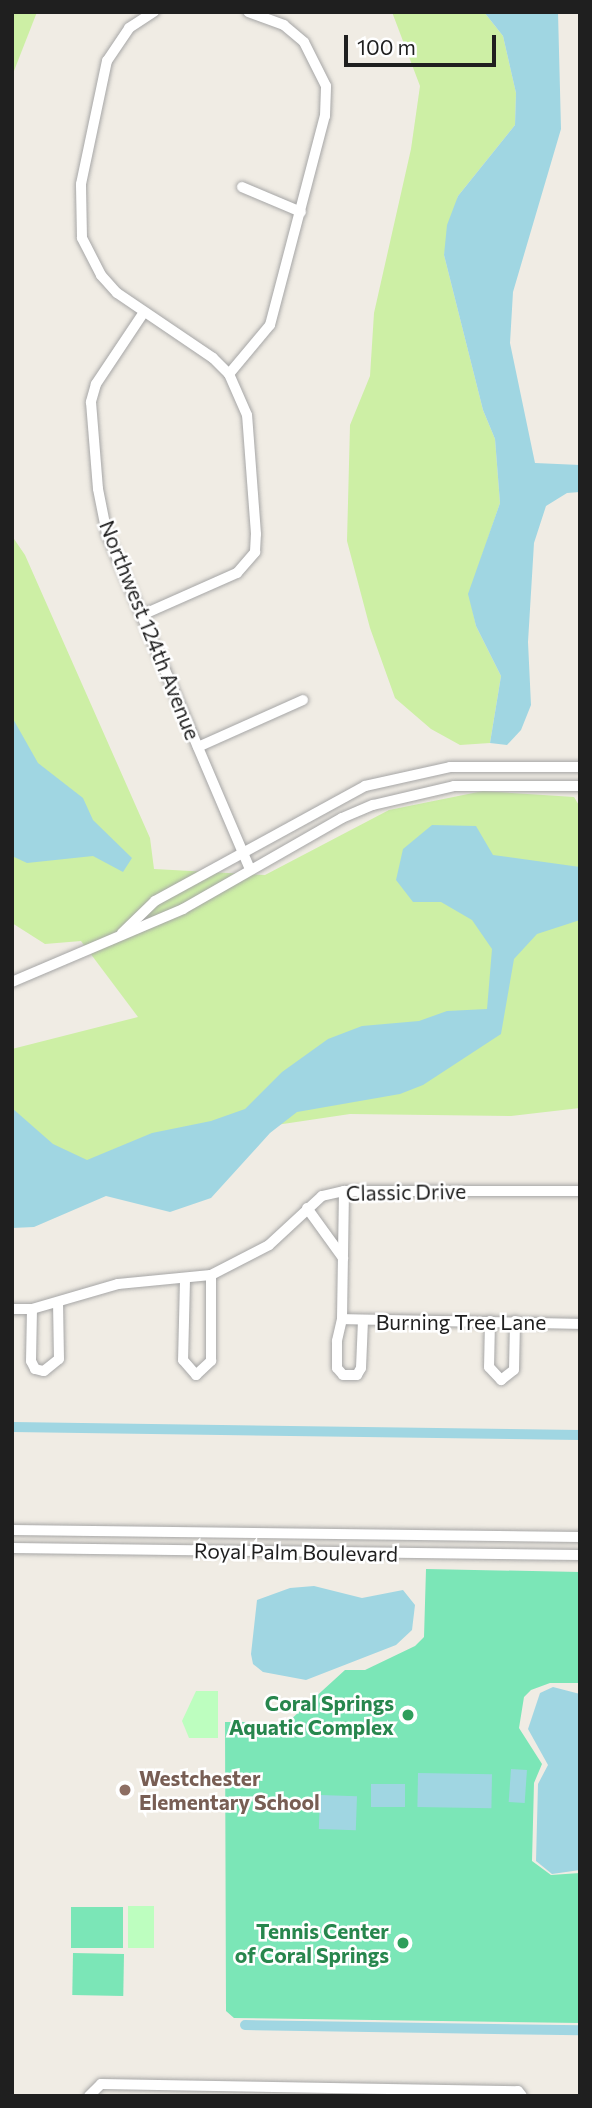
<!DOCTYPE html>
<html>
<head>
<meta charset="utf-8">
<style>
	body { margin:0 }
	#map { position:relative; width:592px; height:2108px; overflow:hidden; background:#f0ece4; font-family:Commissioner,sans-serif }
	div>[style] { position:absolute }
	.grass>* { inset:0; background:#cdefa5 }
	.park>* { inset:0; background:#bdfebf; transform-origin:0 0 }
	.pitch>* { inset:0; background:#7be6b7; transform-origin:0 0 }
	.water>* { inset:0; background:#a0d6e2; transform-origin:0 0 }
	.canal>* { height:10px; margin:-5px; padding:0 5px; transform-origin:5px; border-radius:5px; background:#a0d6e2 }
	.roads { filter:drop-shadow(0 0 2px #a6a6a6) drop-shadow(0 0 2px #a6a6a6) }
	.minor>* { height:10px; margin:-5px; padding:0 5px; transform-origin:5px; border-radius:5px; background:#fff }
	.dots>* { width:19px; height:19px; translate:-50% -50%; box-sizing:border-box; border:4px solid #fff; border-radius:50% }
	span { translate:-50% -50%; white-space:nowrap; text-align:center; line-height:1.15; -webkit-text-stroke:5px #fff; paint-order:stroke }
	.street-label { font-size:21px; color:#1f1f1f }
	.leisure-label { font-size:21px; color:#27864d; font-weight:700 }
	.right { translate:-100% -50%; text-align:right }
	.education-label { font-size:21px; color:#785e54; font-weight:700 }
	.left { translate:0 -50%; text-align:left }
	.frame { position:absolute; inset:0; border:14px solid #1f1f1f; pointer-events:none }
	.scale { position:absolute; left:344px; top:35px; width:152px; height:32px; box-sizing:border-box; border:4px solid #1f1f1f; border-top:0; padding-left:9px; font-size:21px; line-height:24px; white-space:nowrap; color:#1f1f1f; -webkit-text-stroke:5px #fff; paint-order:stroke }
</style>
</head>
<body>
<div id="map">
	<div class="grass">
		<div style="clip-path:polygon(12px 12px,37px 12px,12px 76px)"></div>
		<div style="clip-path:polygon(392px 12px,484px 12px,503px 36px,516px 93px,515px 125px,458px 196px,444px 255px,483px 410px,495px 439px,500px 503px,469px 594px,476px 626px,501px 676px,490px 743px,460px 745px,431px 729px,395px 698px,370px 628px,347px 541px,350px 425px,370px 376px,374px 313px,411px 149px,420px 86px)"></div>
		<div style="clip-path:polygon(12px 536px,25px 555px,150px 838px,154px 869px,265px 875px,389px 810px,483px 791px,574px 797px,580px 807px,580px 1108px,511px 1116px,350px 1114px,256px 1128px,12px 1207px,12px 1049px,138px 1017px,81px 941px,45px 944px,12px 923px)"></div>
	</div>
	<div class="park">
		<div style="clip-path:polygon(196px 1691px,218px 1691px,218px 1738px,189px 1738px,182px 1721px)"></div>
		<div style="left:128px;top:1906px;width:26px;height:42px"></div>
	</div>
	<div class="pitch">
		<div style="clip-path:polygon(426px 1569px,580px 1572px,580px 1683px,550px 1683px,531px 1690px,524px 1697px,519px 1728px,542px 1764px,534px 1783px,532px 1861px,551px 1875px,580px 1873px,580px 2023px,234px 2018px,226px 2011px,225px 1722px,288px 1722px,345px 1670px,365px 1670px,415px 1646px,424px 1637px)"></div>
		<div style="left:71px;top:1907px;width:52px;height:41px"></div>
		<div style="left:73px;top:1953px;width:51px;height:42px;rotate:1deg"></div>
	</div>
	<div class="water">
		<div style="clip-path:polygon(484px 12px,558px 12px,561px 129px,513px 292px,510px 343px,535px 463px,580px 465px,580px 492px,567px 493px,546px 506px,534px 543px,528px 642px,531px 705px,521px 730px,507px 745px,490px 743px,501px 676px,476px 626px,468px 594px,500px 503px,495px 439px,483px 410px,444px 255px,447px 225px,458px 196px,515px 125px,516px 93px,503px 36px)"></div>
		<div style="clip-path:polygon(12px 717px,38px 763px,83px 798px,93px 820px,132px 858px,123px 872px,93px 856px,27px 863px,12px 856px)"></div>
		<div style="clip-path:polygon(432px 825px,476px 826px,493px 855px,580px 867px,580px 920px,537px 934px,514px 959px,501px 1034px,423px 1085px,400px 1094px,297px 1112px,270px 1133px,211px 1198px,170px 1212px,106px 1196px,34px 1227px,12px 1228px,12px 1108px,53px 1144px,87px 1160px,152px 1133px,211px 1121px,245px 1109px,282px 1072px,328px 1039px,362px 1026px,419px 1021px,447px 1011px,487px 1009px,492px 949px,472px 920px,441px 902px,413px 902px,396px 880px,403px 849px)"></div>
		<div style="clip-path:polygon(314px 1586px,362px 1598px,403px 1590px,415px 1605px,412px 1630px,396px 1645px,306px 1680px,263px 1672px,253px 1664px,251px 1654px,257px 1600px,290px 1588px)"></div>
		<div style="clip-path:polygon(553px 1687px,580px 1694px,580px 1870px,552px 1874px,536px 1861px,538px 1784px,548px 1765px,528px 1729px,540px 1693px)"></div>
		<div style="left:511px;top:1769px;width:16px;height:33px;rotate:4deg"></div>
		<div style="left:418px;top:1773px;width:74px;height:34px;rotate:1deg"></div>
		<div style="left:371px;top:1784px;width:34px;height:23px"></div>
		<div style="left:320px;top:1795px;width:37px;height:34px;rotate:2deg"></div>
	</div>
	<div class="canal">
		<div style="left:12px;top:1427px;width:568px;rotate:0.81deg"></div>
		<div style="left:245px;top:2025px;width:335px;rotate:0.9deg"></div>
	</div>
	<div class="roads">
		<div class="minor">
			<div style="left:242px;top:187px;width:64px;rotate:23deg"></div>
			<div style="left:144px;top:312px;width:87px;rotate:123.7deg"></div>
			<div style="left:96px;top:384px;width:19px;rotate:106deg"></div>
			<div style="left:91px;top:402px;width:87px;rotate:85.4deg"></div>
			<div style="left:98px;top:489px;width:46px;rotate:78.7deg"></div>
			<div style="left:107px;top:534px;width:365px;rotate:66.9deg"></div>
			<div style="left:229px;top:374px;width:64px;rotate:-50.1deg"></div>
			<div style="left:270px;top:325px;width:216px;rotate:-75.3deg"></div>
			<div style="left:325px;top:116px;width:30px;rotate:-88deg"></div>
			<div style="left:326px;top:86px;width:49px;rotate:-116.6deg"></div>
			<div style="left:304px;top:42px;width:26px;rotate:-140deg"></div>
			<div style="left:284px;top:25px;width:38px;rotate:-160deg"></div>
			<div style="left:142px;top:615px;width:104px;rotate:-23.9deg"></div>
			<div style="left:237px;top:573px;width:28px;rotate:-49deg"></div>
			<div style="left:255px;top:552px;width:18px;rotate:-87deg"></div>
			<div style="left:256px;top:534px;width:119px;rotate:-94.3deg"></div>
			<div style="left:247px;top:415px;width:45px;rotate:-113.7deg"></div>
			<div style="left:229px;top:374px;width:23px;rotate:-135deg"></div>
			<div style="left:213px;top:358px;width:116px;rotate:-145.9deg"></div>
			<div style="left:117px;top:293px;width:24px;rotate:-132deg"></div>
			<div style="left:101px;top:275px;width:42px;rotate:-117.2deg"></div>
			<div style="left:82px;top:238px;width:54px;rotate:-91.1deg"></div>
			<div style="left:81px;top:184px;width:126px;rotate:-78.1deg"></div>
			<div style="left:107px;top:61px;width:40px;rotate:-56deg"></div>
			<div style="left:129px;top:28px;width:30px;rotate:-33deg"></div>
			<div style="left:198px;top:747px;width:115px;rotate:-24.1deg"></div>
			<div style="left:122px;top:933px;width:46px;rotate:-44.1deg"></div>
			<div style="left:155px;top:901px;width:239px;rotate:-28.7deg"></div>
			<div style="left:365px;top:786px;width:87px;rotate:-12.6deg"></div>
			<div style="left:450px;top:767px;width:130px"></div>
			<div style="left:12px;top:982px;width:186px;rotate:-23.1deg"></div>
			<div style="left:183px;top:909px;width:183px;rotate:-29.8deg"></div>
			<div style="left:342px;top:818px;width:34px;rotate:-23deg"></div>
			<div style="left:373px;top:805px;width:83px;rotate:-13.2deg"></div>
			<div style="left:454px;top:786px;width:126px"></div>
			<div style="left:344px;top:1191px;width:128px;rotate:90.9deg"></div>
			<div style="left:342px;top:1319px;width:23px;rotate:103deg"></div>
			<div style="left:337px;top:1341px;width:27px;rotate:90deg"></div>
			<div style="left:337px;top:1368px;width:9px;rotate:49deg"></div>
			<div style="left:343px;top:1375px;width:14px"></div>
			<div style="left:357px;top:1375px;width:8px;rotate:-60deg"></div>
			<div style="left:361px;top:1368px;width:47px;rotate:-87.6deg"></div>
			<div style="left:307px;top:1208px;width:62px;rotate:54.2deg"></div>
			<div style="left:185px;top:1280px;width:80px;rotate:91.4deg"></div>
			<div style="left:183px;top:1360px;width:20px;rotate:49deg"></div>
			<div style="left:196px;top:1375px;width:21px;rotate:-43deg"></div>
			<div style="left:211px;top:1361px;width:86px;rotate:-90deg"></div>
			<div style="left:12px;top:1309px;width:20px"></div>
			<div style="left:32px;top:1309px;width:90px;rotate:-16.2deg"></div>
			<div style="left:118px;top:1284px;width:93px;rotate:-5.5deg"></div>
			<div style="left:211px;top:1275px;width:65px;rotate:-27.3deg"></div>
			<div style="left:269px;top:1245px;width:72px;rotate:-42.8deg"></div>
			<div style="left:322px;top:1196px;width:23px;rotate:-13deg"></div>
			<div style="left:344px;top:1191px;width:236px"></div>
			<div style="left:32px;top:1309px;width:52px;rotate:91.1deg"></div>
			<div style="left:31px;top:1361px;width:9px;rotate:63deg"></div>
			<div style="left:35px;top:1369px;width:9px;rotate:13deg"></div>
			<div style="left:44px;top:1371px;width:19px;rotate:-39deg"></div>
			<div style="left:59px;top:1359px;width:57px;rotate:-91deg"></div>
			<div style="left:342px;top:1319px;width:238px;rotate:1.2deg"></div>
			<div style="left:490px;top:1321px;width:46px;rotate:91.2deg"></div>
			<div style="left:489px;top:1367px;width:18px;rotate:47deg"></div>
			<div style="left:501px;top:1380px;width:16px;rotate:-38deg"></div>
			<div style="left:514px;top:1370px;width:49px;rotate:-88.8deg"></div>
			<div style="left:12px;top:1530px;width:568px;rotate:0.71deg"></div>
			<div style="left:12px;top:1548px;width:568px;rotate:0.71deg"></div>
			<div style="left:89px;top:2096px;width:17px;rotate:-45deg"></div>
			<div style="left:101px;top:2084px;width:417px;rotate:1deg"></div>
			<div style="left:518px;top:2091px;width:6px;rotate:51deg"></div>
		</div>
	</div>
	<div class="dots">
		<div style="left:408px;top:1715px;background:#2e9e5b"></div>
		<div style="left:125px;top:1790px;background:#8d6e63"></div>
		<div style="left:403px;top:1943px;background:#2e9e5b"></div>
	</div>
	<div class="street-label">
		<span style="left:150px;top:630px;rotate:68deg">Northwest 124th Avenue</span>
		<span style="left:406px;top:1192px;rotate:-1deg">Classic Drive</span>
		<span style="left:461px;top:1322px">Burning Tree Lane</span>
		<span style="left:296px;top:1552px;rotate:1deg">Royal Palm Boulevard</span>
	</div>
	<div class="leisure-label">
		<span class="right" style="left:394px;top:1715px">Coral Springs<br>Aquatic Complex</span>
		<span class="right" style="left:389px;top:1943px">Tennis Center<br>of Coral Springs</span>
	</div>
	<div class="education-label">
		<span class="left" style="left:139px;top:1790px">Westchester<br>Elementary School</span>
	</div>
	<div class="frame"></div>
	<div class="scale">100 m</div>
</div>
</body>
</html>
